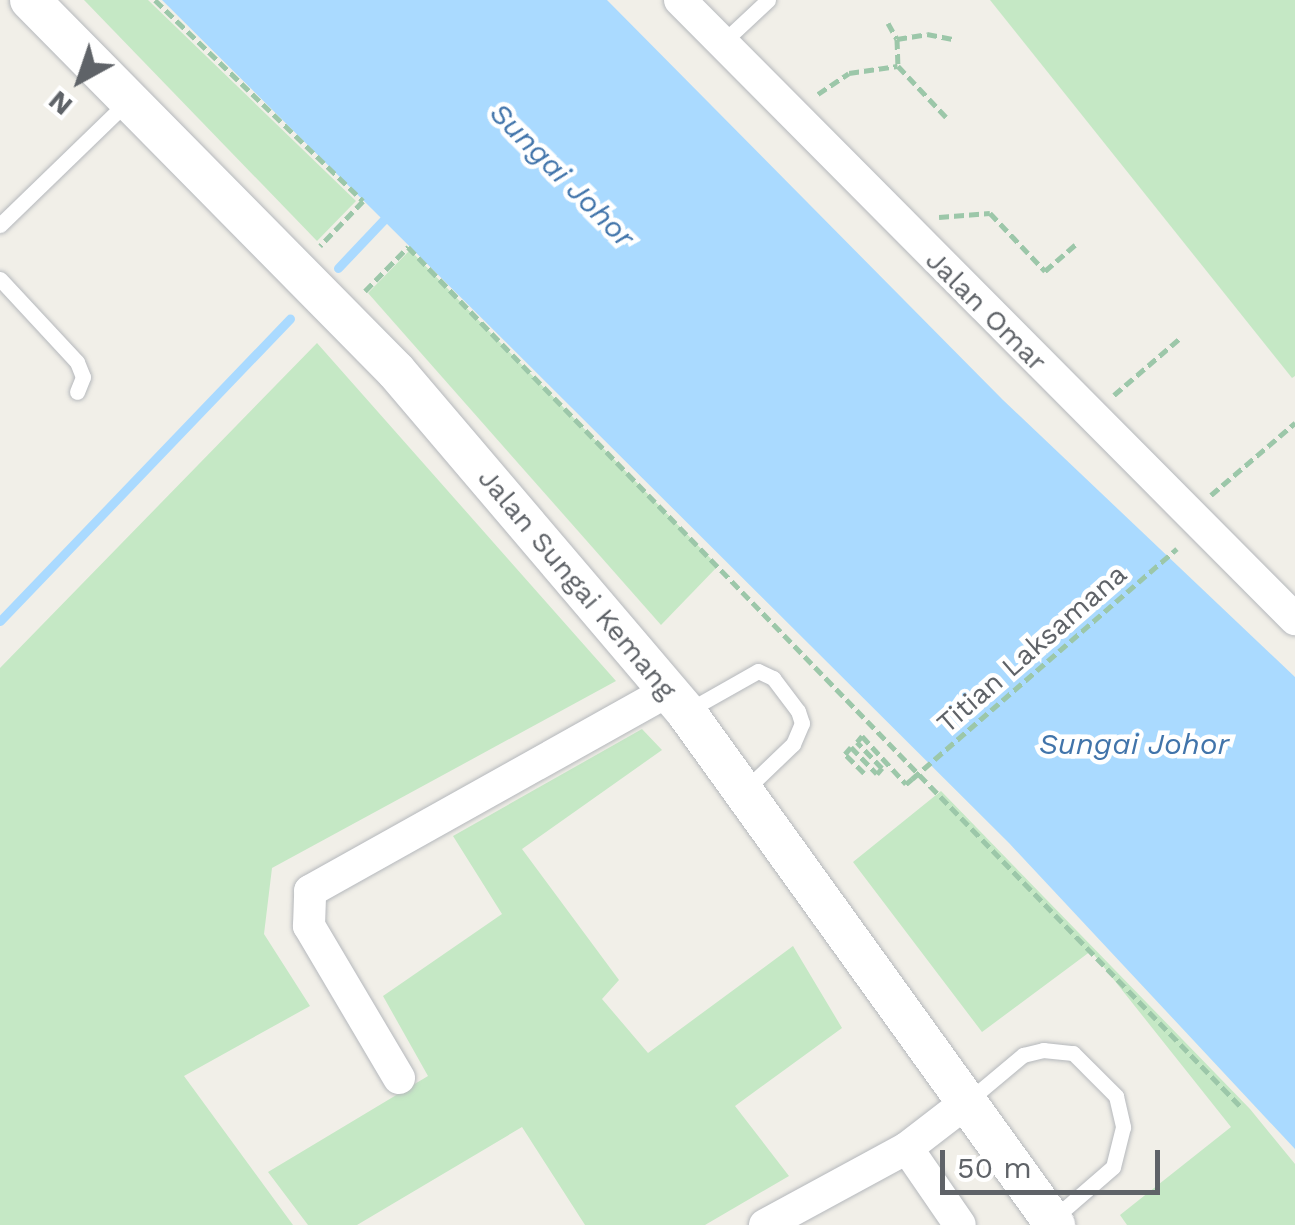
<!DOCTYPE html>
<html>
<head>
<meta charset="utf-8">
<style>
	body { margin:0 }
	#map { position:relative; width:1295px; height:1225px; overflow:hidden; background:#f1efe8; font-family:"Work Sans",sans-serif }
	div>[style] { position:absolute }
	.green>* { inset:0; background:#c5e8c5 }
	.water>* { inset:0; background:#aadaff }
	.stream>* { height:9px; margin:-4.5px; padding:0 4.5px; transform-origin:4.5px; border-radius:4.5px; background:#aadaff }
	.path>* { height:5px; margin-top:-2.5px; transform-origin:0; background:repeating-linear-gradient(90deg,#9cc7a9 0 10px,transparent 0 15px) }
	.roads { filter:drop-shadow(0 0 2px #b5b8bc) drop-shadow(0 0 2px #b5b8bc) }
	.service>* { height:15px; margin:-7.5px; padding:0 7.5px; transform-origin:7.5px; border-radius:7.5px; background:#fff }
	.minor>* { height:32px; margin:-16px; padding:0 16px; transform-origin:16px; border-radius:16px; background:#fff }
	.tertiary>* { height:40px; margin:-20px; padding:0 20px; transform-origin:20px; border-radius:20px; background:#fff }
	.path-bridge>* { height:5px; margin-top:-2.5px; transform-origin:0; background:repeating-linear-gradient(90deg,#9cc7a9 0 10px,transparent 0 15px) }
	span { translate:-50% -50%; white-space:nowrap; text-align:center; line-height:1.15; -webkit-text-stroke:9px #fff; paint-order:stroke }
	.street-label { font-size:28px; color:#5f6368 }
	.water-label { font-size:30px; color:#4174aa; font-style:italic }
	.north { position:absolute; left:30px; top:30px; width:100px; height:100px; -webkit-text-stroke:8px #fff; paint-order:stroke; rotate:220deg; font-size:28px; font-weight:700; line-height:40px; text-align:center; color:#5f6368 }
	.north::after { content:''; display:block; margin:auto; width:35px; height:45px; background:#5f6368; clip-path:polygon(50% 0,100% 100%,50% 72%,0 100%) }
	.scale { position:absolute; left:940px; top:1150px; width:220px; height:45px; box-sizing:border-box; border:5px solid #5f6368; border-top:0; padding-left:12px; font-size:30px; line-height:35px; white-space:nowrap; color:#5f6368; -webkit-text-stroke:8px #fff; paint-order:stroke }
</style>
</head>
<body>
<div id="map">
	<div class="green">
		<div style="clip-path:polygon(84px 0,148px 0,356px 201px,317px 241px)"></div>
		<div style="clip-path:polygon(990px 0,1295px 0,1295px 376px,1292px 378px)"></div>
		<div style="clip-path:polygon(410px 250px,718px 566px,661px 625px,368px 293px)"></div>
		<div style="clip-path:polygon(317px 343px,616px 681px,272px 868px,264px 934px,310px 1006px,184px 1076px,293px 1225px,0 1225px,0 668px)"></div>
		<div style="clip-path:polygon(642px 729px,662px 750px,522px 849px,619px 980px,602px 999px,648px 1053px,793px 946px,842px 1028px,735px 1106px,789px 1176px,705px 1225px,585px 1225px,522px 1127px,357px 1225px,308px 1225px,268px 1172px,428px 1076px,383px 996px,502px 914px,453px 836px)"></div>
		<div style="clip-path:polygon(941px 791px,1250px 1109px,1295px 1164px,1295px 1225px,1127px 1225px,1120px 1215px,1231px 1127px,1091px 951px,982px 1032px,853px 862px)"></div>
	</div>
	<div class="water">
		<div style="clip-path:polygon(162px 0,607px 0,1003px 400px,1295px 677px,1295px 1149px,1009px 843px)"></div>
	</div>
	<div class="stream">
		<div style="left:338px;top:268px;width:77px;rotate:-46.6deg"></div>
		<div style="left:0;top:621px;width:419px;rotate:-46.2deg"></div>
	</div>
	<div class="path">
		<div style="left:155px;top:0;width:289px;rotate:44deg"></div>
		<div style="left:363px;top:201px;width:62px;rotate:133.7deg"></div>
		<div style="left:888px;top:23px;width:18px;rotate:61deg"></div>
		<div style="left:897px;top:39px;width:27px;rotate:88deg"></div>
		<div style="left:897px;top:39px;width:30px;rotate:-9deg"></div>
		<div style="left:927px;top:34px;width:26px;rotate:11deg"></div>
		<div style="left:818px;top:94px;width:37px;rotate:-34deg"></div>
		<div style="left:849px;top:73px;width:49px;rotate:-8.1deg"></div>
		<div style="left:898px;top:66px;width:70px;rotate:46.7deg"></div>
		<div style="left:939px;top:217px;width:51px;rotate:-4.5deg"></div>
		<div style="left:990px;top:213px;width:80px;rotate:46.5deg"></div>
		<div style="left:1045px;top:271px;width:40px;rotate:-41deg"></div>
		<div style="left:365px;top:291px;width:62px;rotate:-45.7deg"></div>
		<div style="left:408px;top:247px;width:1197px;rotate:45.91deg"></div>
		<div style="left:1114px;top:395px;width:86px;rotate:-40.7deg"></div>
		<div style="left:1211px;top:495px;width:111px;rotate:-40.6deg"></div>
		<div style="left:864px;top:773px;width:27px;rotate:-135deg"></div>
		<div style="left:845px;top:754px;width:9px;rotate:-49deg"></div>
		<div style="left:851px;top:747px;width:37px;rotate:46deg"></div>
		<div style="left:877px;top:774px;width:8px;rotate:-50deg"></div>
		<div style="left:882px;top:768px;width:36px;rotate:-134deg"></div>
		<div style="left:857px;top:742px;width:8px;rotate:-50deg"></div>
		<div style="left:862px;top:736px;width:65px;rotate:47.5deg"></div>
		<div style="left:906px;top:784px;width:8px;rotate:-40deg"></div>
	</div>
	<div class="roads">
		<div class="service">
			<div style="left:722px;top:43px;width:63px;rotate:-43.1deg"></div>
			<div style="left:0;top:225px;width:178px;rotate:-44.1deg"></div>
			<div style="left:0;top:279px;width:113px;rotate:47.1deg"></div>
			<div style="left:77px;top:362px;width:16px;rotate:68deg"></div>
			<div style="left:83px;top:377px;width:16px;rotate:112deg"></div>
			<div style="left:689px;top:710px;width:79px;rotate:-29.5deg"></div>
			<div style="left:758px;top:671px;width:17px;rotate:25deg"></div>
			<div style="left:773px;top:678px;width:41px;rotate:52.9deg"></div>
			<div style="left:798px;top:711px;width:13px;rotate:72deg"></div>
			<div style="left:802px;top:723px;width:23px;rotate:113deg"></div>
			<div style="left:793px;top:744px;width:65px;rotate:136.2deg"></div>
			<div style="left:968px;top:1101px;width:72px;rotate:-39.9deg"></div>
			<div style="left:1023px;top:1055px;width:21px;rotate:-14deg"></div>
			<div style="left:1043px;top:1050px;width:30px;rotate:6deg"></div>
			<div style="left:1073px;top:1053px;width:61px;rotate:45deg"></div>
			<div style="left:1116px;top:1096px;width:32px;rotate:77deg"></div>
			<div style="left:1123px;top:1127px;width:41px;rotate:104deg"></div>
			<div style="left:1113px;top:1167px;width:79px;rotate:139.1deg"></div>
		</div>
		<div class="minor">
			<div style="left:680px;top:0;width:873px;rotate:45.19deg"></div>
			<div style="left:399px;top:1078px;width:177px;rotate:-120.6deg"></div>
			<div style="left:309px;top:926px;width:35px;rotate:-88deg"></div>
			<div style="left:310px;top:891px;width:410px;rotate:-29.2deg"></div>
			<div style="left:907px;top:1148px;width:93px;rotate:55.5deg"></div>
			<div style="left:765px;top:1225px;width:162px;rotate:-28.5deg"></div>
			<div style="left:907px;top:1148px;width:77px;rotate:-37.6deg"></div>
		</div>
		<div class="tertiary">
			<div style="left:30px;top:0;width:521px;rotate:45.39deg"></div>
			<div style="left:396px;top:371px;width:448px;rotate:49.6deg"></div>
			<div style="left:686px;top:712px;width:632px;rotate:54.27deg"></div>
		</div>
	</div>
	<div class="path-bridge">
		<div style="left:912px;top:779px;width:351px;rotate:-41deg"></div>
	</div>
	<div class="street-label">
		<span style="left:986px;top:311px;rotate:45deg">Jalan Omar</span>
		<span style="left:577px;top:584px;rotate:50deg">Jalan Sungai Kemang</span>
		<span style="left:1032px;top:649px;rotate:-41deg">Titian Laksamana</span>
	</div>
	<div class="water-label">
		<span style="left:562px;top:175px;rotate:45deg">Sungai Johor</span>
		<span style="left:1134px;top:744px">Sungai Johor</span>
	</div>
	<div class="north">N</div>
	<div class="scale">50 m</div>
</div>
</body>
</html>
